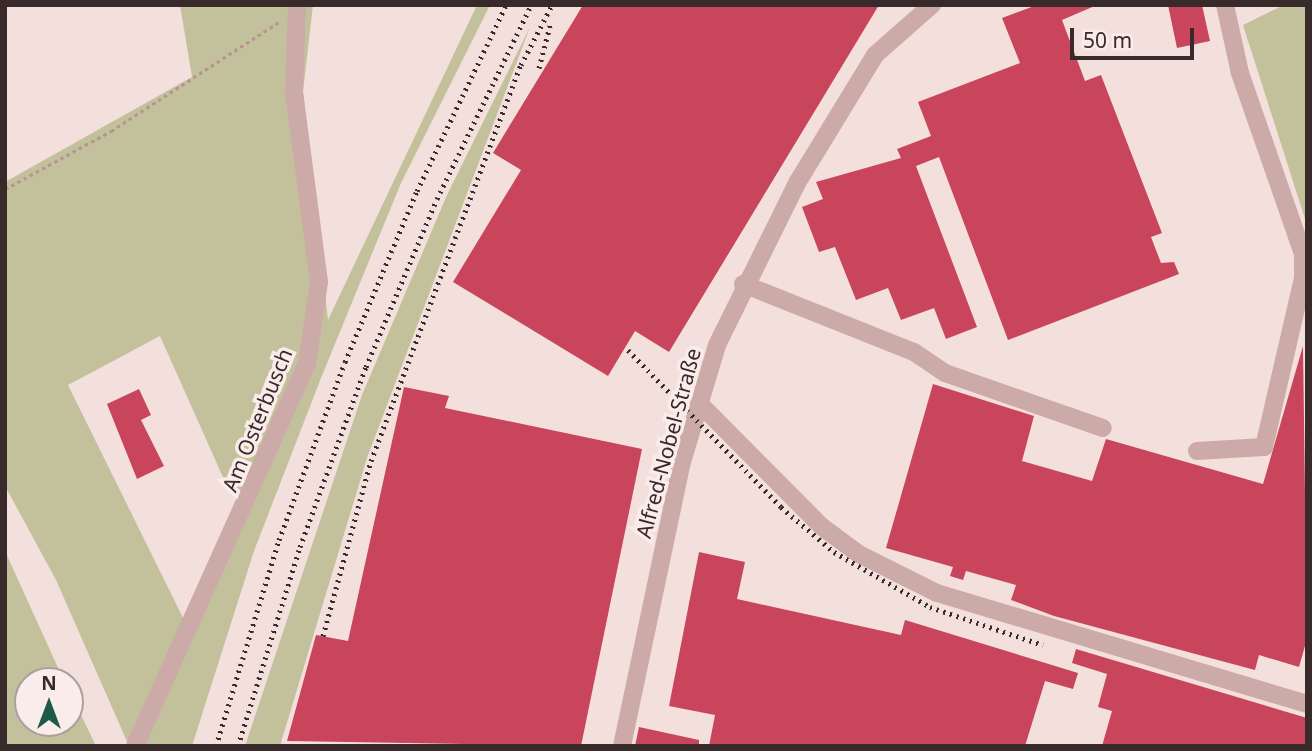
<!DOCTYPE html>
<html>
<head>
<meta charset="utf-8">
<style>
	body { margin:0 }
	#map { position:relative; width:1312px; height:751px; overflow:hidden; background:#f3e0dd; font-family:"Noto Sans",sans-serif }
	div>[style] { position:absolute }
	.green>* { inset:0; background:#c3c09c }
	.building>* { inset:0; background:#c9455b }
	.path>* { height:2.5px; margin-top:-1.25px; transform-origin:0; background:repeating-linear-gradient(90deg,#b89392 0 3.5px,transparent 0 7px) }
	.minor>* { height:18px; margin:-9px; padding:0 9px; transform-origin:9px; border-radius:9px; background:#ccaaa8 }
	.rail>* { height:5px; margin-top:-2.5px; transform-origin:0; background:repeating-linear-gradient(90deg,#38292a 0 2px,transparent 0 7px) }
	span { translate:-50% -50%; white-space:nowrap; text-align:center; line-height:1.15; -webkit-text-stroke:7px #faecea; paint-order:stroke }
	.street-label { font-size:21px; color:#38292a }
	.frame { position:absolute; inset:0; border:7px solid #38292a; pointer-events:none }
	.north { position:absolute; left:14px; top:667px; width:70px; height:70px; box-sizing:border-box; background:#faecea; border:2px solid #ac9e9d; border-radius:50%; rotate:0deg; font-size:19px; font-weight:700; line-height:28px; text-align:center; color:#38292a }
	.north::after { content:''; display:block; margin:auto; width:24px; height:32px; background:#1d5b46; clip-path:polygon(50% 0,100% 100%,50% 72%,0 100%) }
	.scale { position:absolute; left:1070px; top:28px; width:124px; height:32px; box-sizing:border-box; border:4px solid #38292a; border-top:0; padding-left:9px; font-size:21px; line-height:24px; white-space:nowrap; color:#38292a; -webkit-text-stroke:5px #faecea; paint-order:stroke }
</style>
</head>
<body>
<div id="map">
	<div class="green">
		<div style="clip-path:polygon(evenodd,180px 5px,313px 5px,303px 92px,328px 320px,477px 5px,490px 5px,401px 183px,321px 378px,254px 551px,192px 746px,129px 746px,56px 580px,5px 486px,5px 182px,192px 77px,180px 5px,160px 336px,226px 484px,249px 514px,190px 632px,68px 385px,160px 336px)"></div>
		<div style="clip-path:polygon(1284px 5px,1307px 5px,1307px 225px,1243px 25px)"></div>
		<div style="clip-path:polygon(530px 27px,367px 458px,280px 746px,245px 746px,362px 395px,447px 195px)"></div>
		<div style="clip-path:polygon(5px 551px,64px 681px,28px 681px,28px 723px,70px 723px,70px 692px,96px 746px,5px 746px)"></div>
	</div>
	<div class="building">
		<div style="clip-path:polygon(583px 5px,879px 5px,669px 352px,635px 331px,608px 376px,453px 282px,521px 170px,493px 153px)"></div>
		<div style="clip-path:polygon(1037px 5px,1097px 5px,1062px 20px,1085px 81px,1101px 75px,1162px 233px,1151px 237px,1161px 263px,1174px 262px,1179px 274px,1008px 340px,939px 157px,916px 166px,977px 327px,946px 339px,934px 308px,901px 320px,888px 288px,856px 300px,835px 247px,819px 252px,802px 207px,823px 199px,816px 182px,901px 158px,897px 149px,931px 136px,918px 102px,1020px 63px,1002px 18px)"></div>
		<div style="clip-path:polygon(1168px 5px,1202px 5px,1210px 41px,1177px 48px)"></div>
		<div style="clip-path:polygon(1303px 346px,1307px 639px,1299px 667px,1259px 655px,1255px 670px,1054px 616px,1011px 600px,1016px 585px,966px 571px,963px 580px,950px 576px,953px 567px,886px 548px,933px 384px,1034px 416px,1022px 461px,1092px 481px,1106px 439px,1263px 484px)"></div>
		<div style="clip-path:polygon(404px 387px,449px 396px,445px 408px,642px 449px,581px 746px,287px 741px,316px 635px,348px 641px)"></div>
		<div style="clip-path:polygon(139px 389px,151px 415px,141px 420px,164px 466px,137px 479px,107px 404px)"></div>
		<div style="clip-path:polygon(699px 552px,745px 562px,737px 599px,901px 635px,905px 620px,1078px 673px,1073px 689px,1045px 681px,1025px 746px,709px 746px,715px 715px,669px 706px)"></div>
		<div style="clip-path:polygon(1076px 649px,1307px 718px,1307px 746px,1102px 746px,1112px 711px,1098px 707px,1107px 674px,1072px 663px)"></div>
		<div style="clip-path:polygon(639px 727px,699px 740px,699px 746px,635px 746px)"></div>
	</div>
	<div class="path">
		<div style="left:5px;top:189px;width:121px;rotate:-28.7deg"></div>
		<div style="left:111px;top:131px;width:200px;rotate:-33deg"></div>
	</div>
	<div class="minor">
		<div style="left:743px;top:284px;width:184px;rotate:21.7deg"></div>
		<div style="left:914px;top:352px;width:37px;rotate:34deg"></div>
		<div style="left:945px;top:373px;width:167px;rotate:19.2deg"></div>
		<div style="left:699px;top:403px;width:173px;rotate:45.2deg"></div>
		<div style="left:821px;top:526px;width:47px;rotate:36.4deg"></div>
		<div style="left:859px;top:554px;width:87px;rotate:26.6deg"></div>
		<div style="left:937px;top:593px;width:386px;rotate:16.7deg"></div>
		<div style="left:1197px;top:451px;width:67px;rotate:-3.4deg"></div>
		<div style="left:1264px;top:447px;width:173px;rotate:-77deg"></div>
		<div style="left:1303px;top:278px;width:24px;rotate:-90deg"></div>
		<div style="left:1303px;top:254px;width:192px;rotate:-109.2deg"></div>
		<div style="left:1240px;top:73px;width:70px;rotate:-102.4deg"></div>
		<div style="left:135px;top:746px;width:419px;rotate:-65.8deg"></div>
		<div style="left:307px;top:364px;width:83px;rotate:-81.7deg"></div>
		<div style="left:319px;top:282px;width:193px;rotate:-97.5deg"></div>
		<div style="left:294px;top:91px;width:86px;rotate:-88deg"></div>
		<div style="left:622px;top:746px;width:290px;rotate:-78.1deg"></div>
		<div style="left:682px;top:462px;width:122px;rotate:-73.3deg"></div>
		<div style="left:717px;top:345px;width:181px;rotate:-63.7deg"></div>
		<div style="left:797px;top:183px;width:150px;rotate:-58.6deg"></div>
		<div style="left:875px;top:55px;width:76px;rotate:-41.3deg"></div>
	</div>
	<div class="rail">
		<div style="left:539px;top:68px;width:48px;rotate:-75.4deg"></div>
		<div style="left:628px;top:350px;width:219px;rotate:45.7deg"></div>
		<div style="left:781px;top:507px;width:70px;rotate:40.3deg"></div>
		<div style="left:834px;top:552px;width:111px;rotate:29.8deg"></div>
		<div style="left:930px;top:607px;width:119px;rotate:18.6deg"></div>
		<div style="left:323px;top:636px;width:181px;rotate:-74.7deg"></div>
		<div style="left:371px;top:461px;width:423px;rotate:-69.3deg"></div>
		<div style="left:521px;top:65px;width:68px;rotate:-62.7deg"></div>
		<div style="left:216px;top:746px;width:215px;rotate:-73deg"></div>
		<div style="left:279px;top:540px;width:190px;rotate:-69.7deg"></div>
		<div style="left:345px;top:362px;width:186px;rotate:-67.2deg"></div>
		<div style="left:417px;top:191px;width:206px;rotate:-64.4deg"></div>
		<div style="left:238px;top:746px;width:208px;rotate:-72.7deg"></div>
		<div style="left:300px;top:547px;width:192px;rotate:-69.9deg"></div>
		<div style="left:366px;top:367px;width:182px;rotate:-67.1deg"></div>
		<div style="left:437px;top:199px;width:216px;rotate:-64.1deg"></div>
		<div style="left:292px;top:746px;width:4px;rotate:-76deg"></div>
	</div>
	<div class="street-label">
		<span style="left:257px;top:420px;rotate:-68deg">Am Osterbusch</span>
		<span style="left:668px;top:443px;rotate:-75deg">Alfred-Nobel-Straße</span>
	</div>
	<div class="frame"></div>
	<div class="north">N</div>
	<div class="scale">50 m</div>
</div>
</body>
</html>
